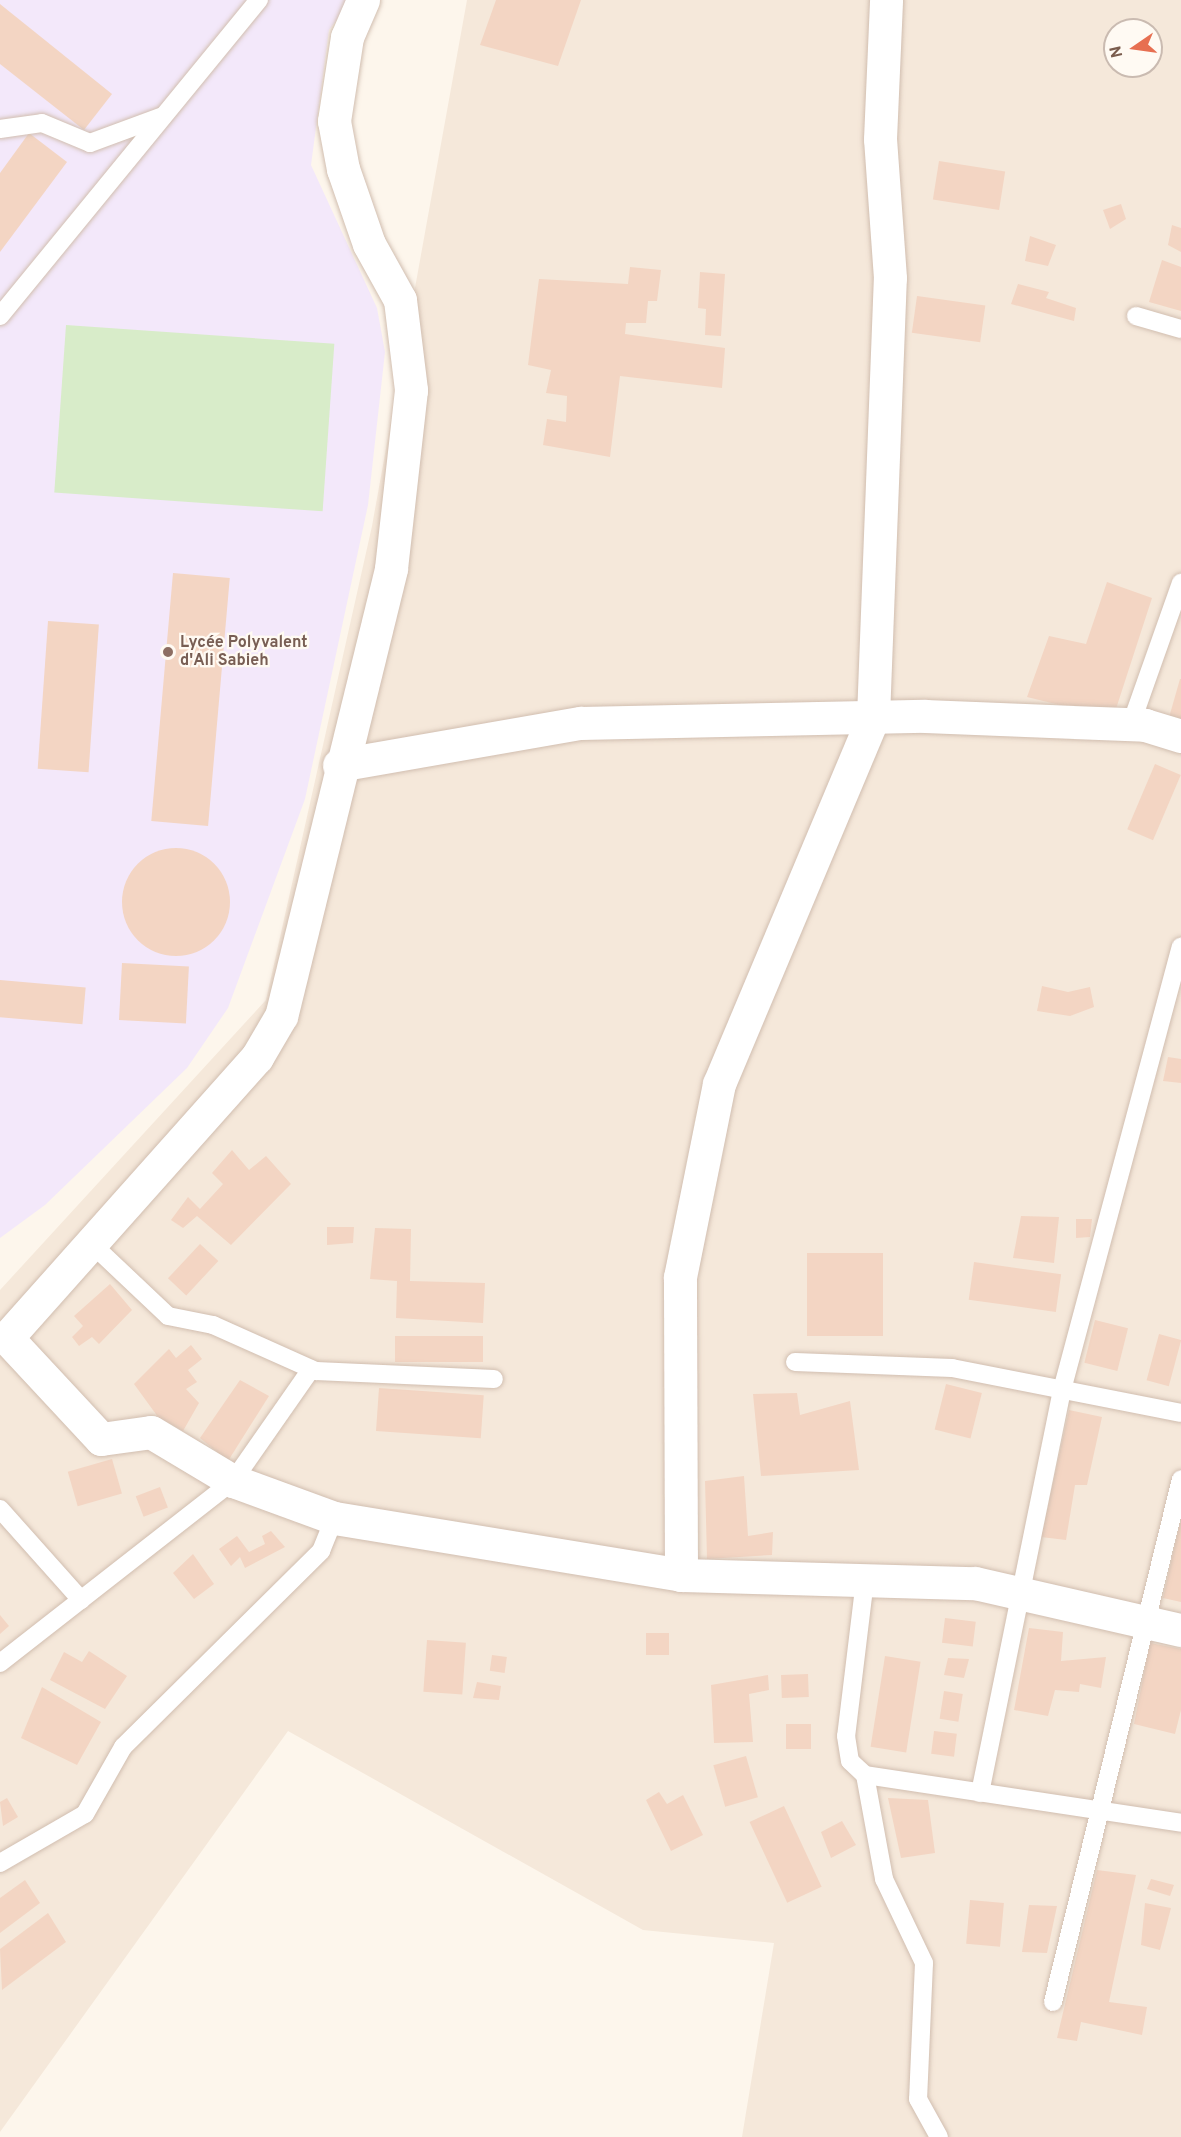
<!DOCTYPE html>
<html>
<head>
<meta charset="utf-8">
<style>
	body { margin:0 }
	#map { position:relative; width:1181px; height:2137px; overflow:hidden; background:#fdf6ec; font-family:Overpass,sans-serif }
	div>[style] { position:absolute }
	.residential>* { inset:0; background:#f5e8da }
	.education>* { inset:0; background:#f3e8fa }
	.green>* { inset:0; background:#d8ecc9; transform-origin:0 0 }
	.building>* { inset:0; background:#f3d5c3; transform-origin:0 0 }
	.round { border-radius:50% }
	.roads { filter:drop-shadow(0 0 2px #d1beb0) drop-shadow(0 0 2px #d1beb0) }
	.lane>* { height:18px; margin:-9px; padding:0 9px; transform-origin:9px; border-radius:9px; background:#fff }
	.street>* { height:33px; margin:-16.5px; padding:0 16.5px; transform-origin:16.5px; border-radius:16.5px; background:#fff }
	.dots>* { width:16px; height:16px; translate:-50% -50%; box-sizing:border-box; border:3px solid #fffaf3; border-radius:50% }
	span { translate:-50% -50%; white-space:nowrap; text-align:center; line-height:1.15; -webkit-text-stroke:4.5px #fffaf3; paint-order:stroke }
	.education-label { font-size:16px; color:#785e54; font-weight:700 }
	.left { translate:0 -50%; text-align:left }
	.north { position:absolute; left:1103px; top:18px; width:60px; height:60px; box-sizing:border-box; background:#fffaf3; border:2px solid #cabbb1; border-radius:50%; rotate:257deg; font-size:16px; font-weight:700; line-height:24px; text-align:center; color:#7a5c4d }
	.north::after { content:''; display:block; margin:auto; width:21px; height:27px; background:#e76f51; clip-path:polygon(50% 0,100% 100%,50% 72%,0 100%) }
</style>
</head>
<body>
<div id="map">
	<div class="residential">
		<div style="clip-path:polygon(evenodd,467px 0,1181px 0,1181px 2137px,742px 2137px,774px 1943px,643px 1930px,288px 1731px,0 2132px,0 1290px,266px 1000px,372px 526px,467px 0,1115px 30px,1151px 30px,1151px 66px,1115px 66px,1115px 30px)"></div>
	</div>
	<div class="education">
		<div style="clip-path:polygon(0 0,352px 0,329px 30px,311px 165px,377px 308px,385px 352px,368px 505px,305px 799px,228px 1008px,187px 1068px,45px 1205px,0 1238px)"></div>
	</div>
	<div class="green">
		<div style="left:66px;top:325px;width:269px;height:168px;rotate:4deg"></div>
	</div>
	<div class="building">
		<div style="clip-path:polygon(496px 0,581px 0,558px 66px,480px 45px)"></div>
		<div style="clip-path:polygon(0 4px,112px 94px,84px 130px,0 64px)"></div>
		<div style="clip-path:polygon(29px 133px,67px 162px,0 252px,0 173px)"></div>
		<div style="left:939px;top:161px;width:67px;height:39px;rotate:9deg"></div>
		<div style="clip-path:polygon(1121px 204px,1126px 219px,1110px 229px,1103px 210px)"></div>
		<div style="clip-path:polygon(1172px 225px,1181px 228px,1181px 252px,1168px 245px)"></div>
		<div style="clip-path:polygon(1030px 236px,1056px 245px,1048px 266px,1025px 261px)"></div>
		<div style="clip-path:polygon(1162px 260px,1181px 267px,1181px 311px,1149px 302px)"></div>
		<div style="clip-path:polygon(630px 267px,661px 270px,657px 301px,648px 301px,646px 323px,626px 323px,625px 334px,725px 348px,722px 388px,620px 376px,610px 457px,543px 445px,547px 419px,566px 422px,567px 396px,546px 393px,551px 370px,528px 365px,539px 279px,628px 284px)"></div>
		<div style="clip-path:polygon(700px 272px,725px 274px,721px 336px,705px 335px,706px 309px,698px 308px)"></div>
		<div style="clip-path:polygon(1018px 284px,1049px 292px,1046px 298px,1076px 308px,1074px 321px,1011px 304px)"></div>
		<div style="left:917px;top:296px;width:69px;height:37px;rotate:8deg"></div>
		<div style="left:173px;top:573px;width:57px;height:249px;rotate:5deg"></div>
		<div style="clip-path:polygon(1107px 582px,1152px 598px,1113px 718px,1027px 697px,1049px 636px,1086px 644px)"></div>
		<div style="left:48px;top:621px;width:51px;height:148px;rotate:4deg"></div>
		<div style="clip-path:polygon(1180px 679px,1181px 679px,1181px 731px,1166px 728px)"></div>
		<div style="left:1155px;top:764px;width:28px;height:71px;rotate:23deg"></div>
		<div class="round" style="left:122px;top:848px;width:108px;height:108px"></div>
		<div style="left:122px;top:963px;width:67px;height:57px;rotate:3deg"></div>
		<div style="left:0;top:980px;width:86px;height:37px;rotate:5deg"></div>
		<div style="clip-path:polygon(1042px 986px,1068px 992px,1090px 987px,1094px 1007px,1070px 1016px,1037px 1011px)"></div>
		<div style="clip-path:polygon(1168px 1057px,1181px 1059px,1181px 1083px,1163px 1081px)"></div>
		<div style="clip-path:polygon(232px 1150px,249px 1170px,266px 1156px,291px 1184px,231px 1245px,197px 1216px,183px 1228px,171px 1220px,188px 1197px,200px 1209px,223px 1184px,212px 1173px)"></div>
		<div style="clip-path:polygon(1021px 1216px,1059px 1217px,1054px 1263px,1013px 1258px)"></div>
		<div style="clip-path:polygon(1076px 1219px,1092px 1219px,1090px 1237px,1076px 1238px)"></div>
		<div style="clip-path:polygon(327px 1227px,354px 1227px,353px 1243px,327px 1245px)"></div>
		<div style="clip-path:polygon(375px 1228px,411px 1229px,410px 1281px,485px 1283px,483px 1323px,396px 1318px,397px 1281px,370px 1279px)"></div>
		<div style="left:200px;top:1244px;width:25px;height:47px;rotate:43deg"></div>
		<div style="left:883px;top:1253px;width:83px;height:76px;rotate:90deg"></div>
		<div style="left:974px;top:1262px;width:88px;height:38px;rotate:8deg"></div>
		<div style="clip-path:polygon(110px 1284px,132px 1310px,99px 1344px,92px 1337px,79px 1346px,72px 1337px,83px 1326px,74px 1316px)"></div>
		<div style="left:1095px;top:1320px;width:34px;height:44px;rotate:14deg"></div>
		<div style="left:1159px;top:1334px;width:23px;height:48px;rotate:15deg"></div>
		<div style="left:483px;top:1336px;width:26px;height:88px;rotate:90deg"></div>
		<div style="clip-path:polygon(191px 1345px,202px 1359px,188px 1370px,197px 1382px,186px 1389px,199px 1403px,183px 1431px,158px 1417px,134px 1384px,169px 1349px,176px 1358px)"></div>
		<div style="clip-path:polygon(240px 1380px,269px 1396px,228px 1461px,200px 1438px)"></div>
		<div style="left:946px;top:1384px;width:37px;height:47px;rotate:14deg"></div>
		<div style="left:379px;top:1388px;width:105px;height:43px;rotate:4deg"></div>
		<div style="clip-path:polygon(797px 1393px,800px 1415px,850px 1401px,859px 1470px,761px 1476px,753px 1394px)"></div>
		<div style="clip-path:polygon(1069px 1410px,1102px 1417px,1087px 1485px,1075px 1485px,1066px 1540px,1041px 1537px)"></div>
		<div style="left:112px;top:1459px;width:36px;height:46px;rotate:74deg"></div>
		<div style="clip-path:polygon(744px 1476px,748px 1536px,773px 1532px,772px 1555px,707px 1559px,705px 1481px)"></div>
		<div style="left:160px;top:1487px;width:22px;height:26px;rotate:69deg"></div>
		<div style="clip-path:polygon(1180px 1523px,1181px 1523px,1181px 1602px,1163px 1598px)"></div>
		<div style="clip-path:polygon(271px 1531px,285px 1547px,245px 1568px,240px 1557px,231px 1566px,219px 1549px,237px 1536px,249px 1552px,265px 1544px,262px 1536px)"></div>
		<div style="clip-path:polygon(193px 1554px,214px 1584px,194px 1599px,173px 1573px)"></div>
		<div style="clip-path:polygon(0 1615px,9px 1626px,0 1634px)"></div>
		<div style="left:945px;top:1618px;width:31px;height:25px;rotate:7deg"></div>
		<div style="clip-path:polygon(1029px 1628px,1063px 1632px,1061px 1661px,1106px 1657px,1101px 1688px,1080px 1684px,1079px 1692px,1055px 1690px,1048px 1716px,1014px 1710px)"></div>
		<div style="left:646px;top:1633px;width:23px;height:22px"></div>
		<div style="left:427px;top:1640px;width:39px;height:52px;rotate:4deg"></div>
		<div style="clip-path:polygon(1150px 1643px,1181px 1649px,1181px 1710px,1175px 1734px,1134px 1724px)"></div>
		<div style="clip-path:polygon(89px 1651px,127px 1676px,105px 1709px,50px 1680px,64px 1652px,82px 1662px)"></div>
		<div style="left:492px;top:1655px;width:15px;height:16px;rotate:8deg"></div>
		<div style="left:885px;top:1656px;width:36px;height:92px;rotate:9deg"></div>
		<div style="clip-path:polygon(948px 1658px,969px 1659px,964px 1678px,944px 1675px)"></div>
		<div style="left:808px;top:1674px;width:23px;height:27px;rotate:88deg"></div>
		<div style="clip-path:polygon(768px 1675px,769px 1690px,749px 1694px,753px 1742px,714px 1743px,711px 1685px)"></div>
		<div style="clip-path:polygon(477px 1682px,501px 1686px,499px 1700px,473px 1698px)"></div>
		<div style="clip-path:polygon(42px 1687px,101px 1722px,77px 1765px,21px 1738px)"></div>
		<div style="left:944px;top:1691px;width:19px;height:28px;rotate:9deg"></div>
		<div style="left:786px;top:1724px;width:25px;height:25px"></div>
		<div style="left:934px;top:1731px;width:23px;height:23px;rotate:7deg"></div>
		<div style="left:746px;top:1756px;width:43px;height:34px;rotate:74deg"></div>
		<div style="clip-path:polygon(659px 1792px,667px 1804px,683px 1795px,703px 1835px,671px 1851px,646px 1800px)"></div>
		<div style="clip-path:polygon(7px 1798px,18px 1817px,3px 1826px,0 1802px)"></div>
		<div style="clip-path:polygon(888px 1798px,928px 1800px,935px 1853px,901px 1858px)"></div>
		<div style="left:784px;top:1806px;width:89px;height:38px;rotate:65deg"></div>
		<div style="clip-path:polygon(842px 1821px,856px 1845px,831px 1858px,821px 1832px)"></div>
		<div style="clip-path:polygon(1097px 1870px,1136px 1875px,1109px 2002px,1147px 2007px,1142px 2035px,1081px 2022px,1077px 2041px,1057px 2038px)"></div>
		<div style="clip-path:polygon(1151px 1879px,1174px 1885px,1170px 1896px,1147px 1889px)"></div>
		<div style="clip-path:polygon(25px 1880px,40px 1903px,0 1933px,0 1898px)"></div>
		<div style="left:970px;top:1900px;width:34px;height:44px;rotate:5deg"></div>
		<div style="clip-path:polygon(1145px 1903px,1171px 1908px,1160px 1950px,1141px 1945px)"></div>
		<div style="clip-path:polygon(1029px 1905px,1057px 1906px,1047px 1953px,1022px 1952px)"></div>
		<div style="clip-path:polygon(48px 1913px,66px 1942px,2px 1990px,0 1949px)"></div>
	</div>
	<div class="roads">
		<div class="lane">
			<div style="left:0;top:129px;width:42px;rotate:-8.1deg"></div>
			<div style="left:42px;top:123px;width:52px;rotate:22.6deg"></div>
			<div style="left:90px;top:143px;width:78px;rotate:-20.3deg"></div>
			<div style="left:0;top:316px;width:409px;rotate:-50.7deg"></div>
			<div style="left:1136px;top:316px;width:47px;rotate:16.1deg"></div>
			<div style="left:1131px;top:724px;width:150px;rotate:-70.5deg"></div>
			<div style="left:93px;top:1245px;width:103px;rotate:43.4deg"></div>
			<div style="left:168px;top:1316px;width:46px;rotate:11.3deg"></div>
			<div style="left:213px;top:1325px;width:113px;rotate:24.1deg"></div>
			<div style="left:316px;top:1371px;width:178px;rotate:2.6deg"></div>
			<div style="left:795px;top:1362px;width:157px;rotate:2.2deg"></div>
			<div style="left:952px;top:1368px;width:233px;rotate:11.1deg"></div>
			<div style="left:0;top:1509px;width:122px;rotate:48.3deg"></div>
			<div style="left:865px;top:1580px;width:157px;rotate:96.9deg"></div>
			<div style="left:846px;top:1736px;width:25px;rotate:81deg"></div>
			<div style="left:850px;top:1761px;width:21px;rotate:43deg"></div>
			<div style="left:865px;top:1775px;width:320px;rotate:8.6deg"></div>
			<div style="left:0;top:1663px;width:296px;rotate:-38deg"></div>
			<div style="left:233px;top:1481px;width:136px;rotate:-55.1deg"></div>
			<div style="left:865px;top:1775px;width:106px;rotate:79.6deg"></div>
			<div style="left:884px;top:1879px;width:93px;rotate:64.5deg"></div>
			<div style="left:924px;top:1963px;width:136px;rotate:92.5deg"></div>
			<div style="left:918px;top:2099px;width:43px;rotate:61.1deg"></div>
			<div style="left:980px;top:1793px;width:411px;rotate:-78.5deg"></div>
			<div style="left:1062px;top:1390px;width:459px;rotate:-75deg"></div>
			<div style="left:0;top:1863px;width:98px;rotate:-30deg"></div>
			<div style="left:85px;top:1814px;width:77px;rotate:-60.4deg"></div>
			<div style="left:123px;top:1747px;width:279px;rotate:-44.7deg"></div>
			<div style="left:321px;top:1551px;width:35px;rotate:-68deg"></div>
			<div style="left:1053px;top:2002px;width:538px;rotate:-76.25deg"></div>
		</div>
		<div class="street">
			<div style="left:363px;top:0;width:40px;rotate:113.4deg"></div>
			<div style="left:347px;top:37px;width:85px;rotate:98.8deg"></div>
			<div style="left:334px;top:121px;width:49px;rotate:79.4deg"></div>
			<div style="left:343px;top:169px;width:79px;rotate:70.9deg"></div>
			<div style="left:369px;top:244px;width:64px;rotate:61deg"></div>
			<div style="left:400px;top:300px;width:91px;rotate:83deg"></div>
			<div style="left:411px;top:390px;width:180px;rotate:96.4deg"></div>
			<div style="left:391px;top:569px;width:460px;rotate:103.8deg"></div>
			<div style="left:281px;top:1016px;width:48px;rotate:120.3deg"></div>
			<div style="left:257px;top:1057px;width:376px;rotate:131.7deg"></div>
			<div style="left:7px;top:1338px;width:138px;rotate:47.1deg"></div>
			<div style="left:101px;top:1439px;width:50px;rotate:-8deg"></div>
			<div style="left:151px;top:1432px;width:96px;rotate:30.9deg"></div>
			<div style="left:233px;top:1481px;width:108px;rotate:20.1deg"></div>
			<div style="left:334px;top:1518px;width:352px;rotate:9.3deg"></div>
			<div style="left:681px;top:1575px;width:294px;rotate:1.6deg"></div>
			<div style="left:975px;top:1583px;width:211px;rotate:12.9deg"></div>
			<div style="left:339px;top:765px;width:245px;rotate:-9.9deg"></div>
			<div style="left:580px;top:723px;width:345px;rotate:-1.2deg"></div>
			<div style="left:925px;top:716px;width:220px;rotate:2.3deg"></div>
			<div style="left:1145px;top:725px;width:38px;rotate:17deg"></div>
			<div style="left:681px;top:1575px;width:298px;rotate:-90.2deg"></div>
			<div style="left:680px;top:1277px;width:197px;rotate:-78.6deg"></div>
			<div style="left:719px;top:1084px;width:398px;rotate:-67.2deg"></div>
			<div style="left:873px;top:717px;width:439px;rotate:-87.8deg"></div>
			<div style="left:890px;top:278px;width:139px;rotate:-94.1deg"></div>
			<div style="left:880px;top:139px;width:139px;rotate:-87.5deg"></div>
		</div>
	</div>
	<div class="dots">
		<div style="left:168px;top:652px;background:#8d6e63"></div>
	</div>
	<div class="education-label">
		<span class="left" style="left:180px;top:652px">Lycée Polyvalent<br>d'Ali Sabieh</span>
	</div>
	<div class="north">N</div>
</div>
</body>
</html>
